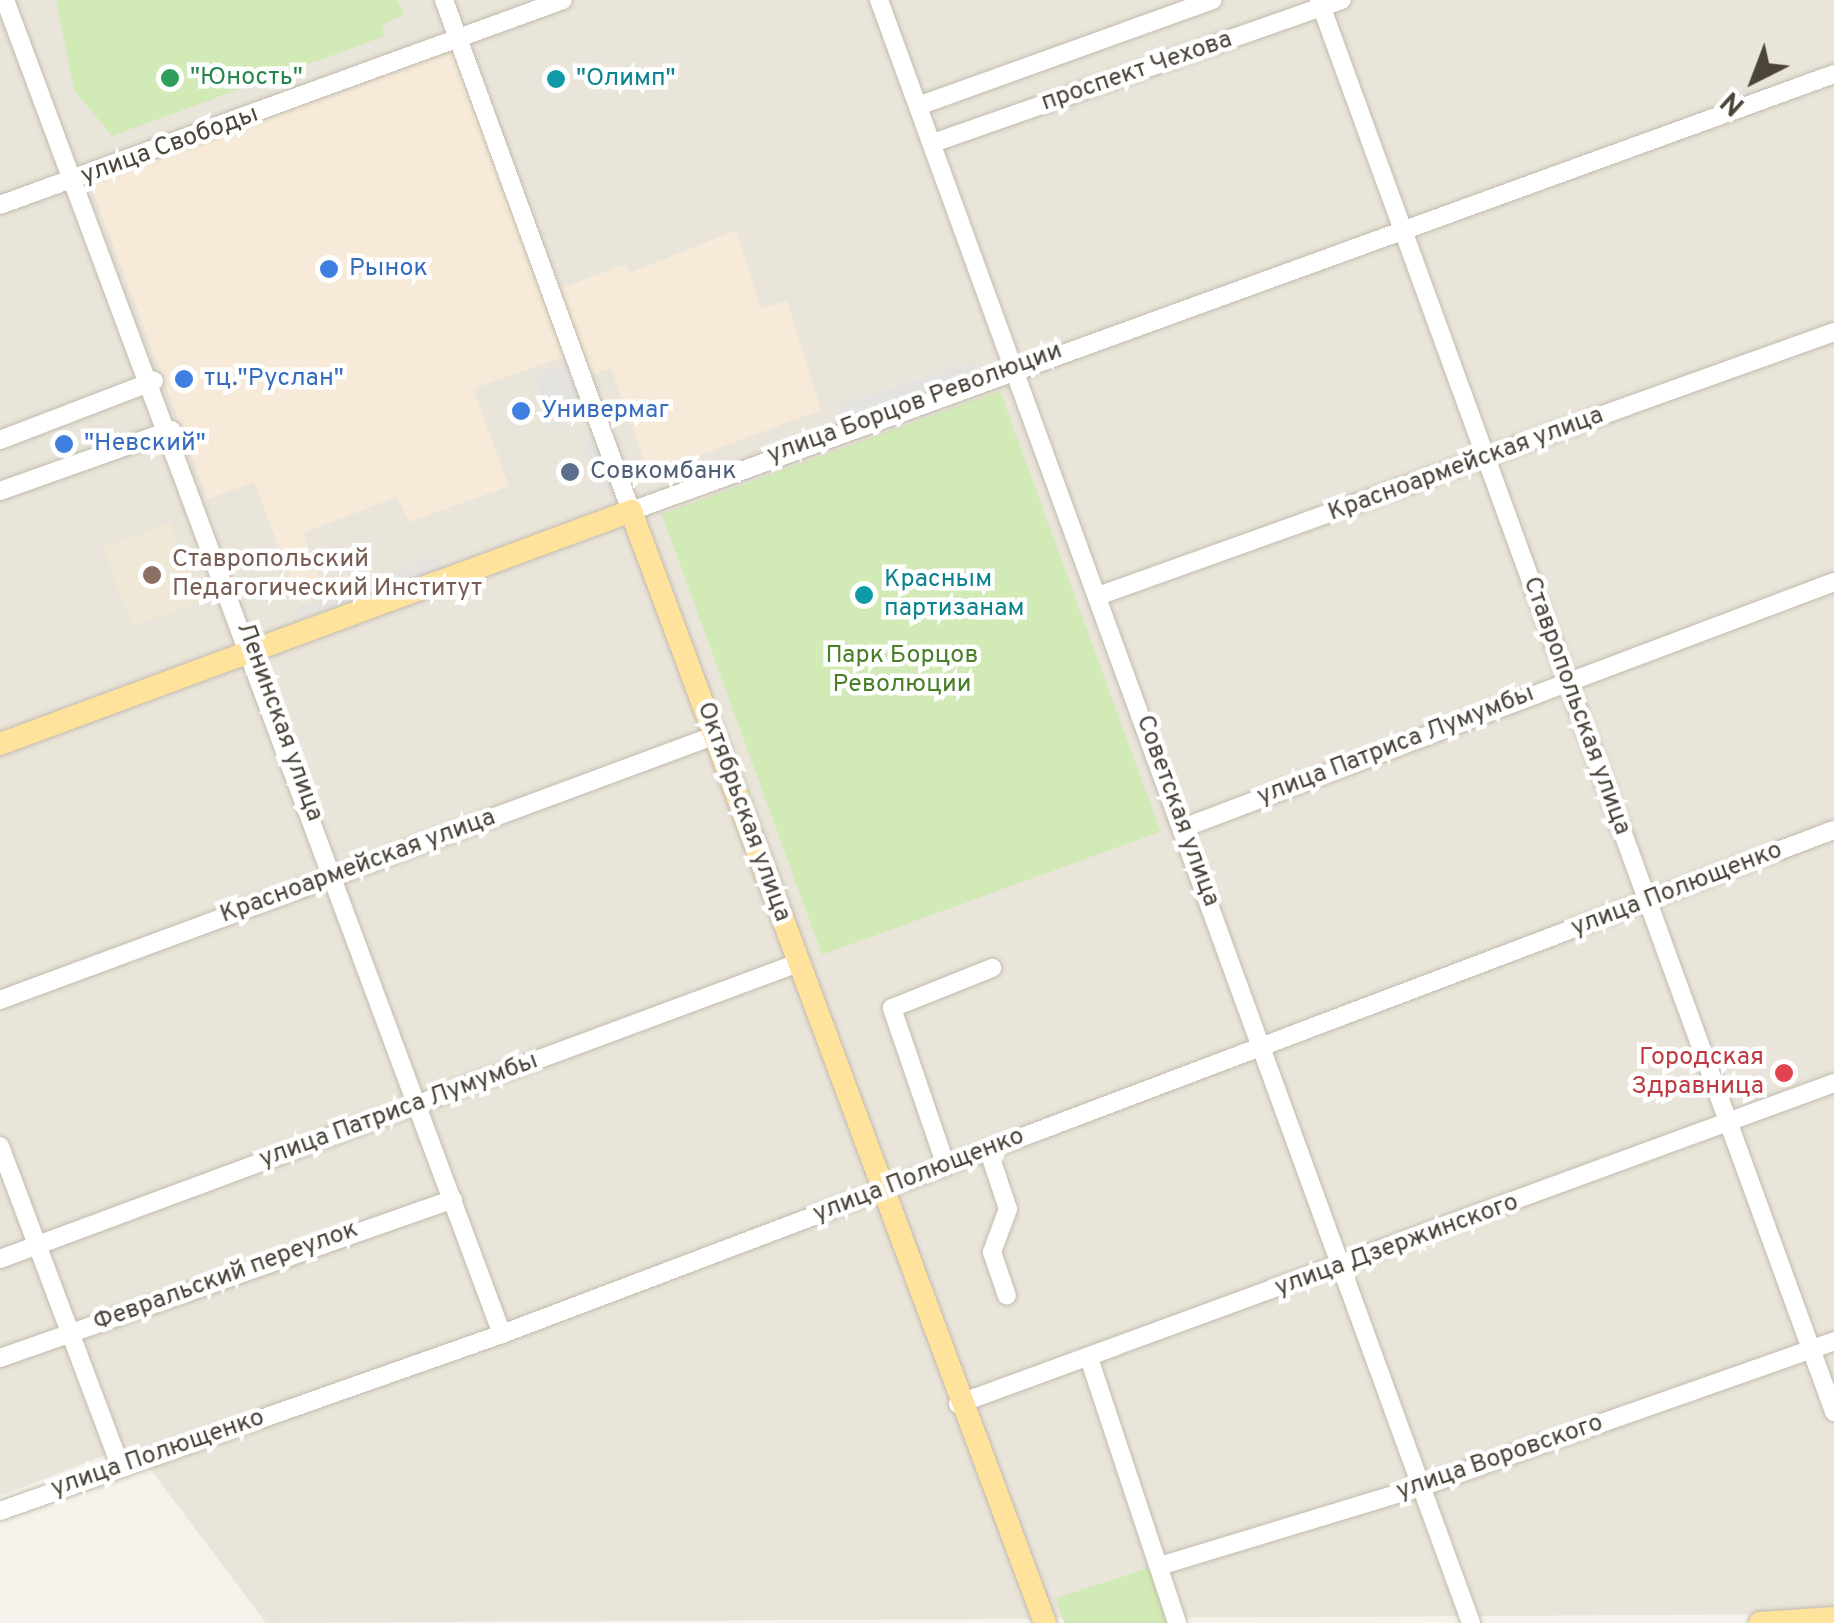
<!DOCTYPE html>
<html>
<head>
<meta charset="utf-8">
<style>
	body { margin:0 }
	#map { position:relative; width:1834px; height:1623px; overflow:hidden; background:#f6f3ec; font-family:Overpass,sans-serif }
	div>[style] { position:absolute }
	.residential>* { inset:0; background:#eae5da }
	.commercial>* { inset:0; background:#f7ead8 }
	.education>* { inset:0; background:#efe8d6; transform-origin:0 0 }
	.green>* { inset:0; background:#d2eab5; transform-origin:0 0 }
	.parking>* { inset:0; background:#e5e3e0; transform-origin:0 0 }
	.roads { filter:drop-shadow(0 0 2px #c2bbae) drop-shadow(0 0 2px #c2bbae) }
	.minor>* { height:18px; margin:-9px; padding:0 9px; transform-origin:9px; border-radius:9px; background:#fff }
	.major>* { height:22px; margin:-11px; padding:0 11px; transform-origin:11px; border-radius:11px; background:#ffe39c }
	.dots>* { width:28px; height:28px; translate:-50% -50%; box-sizing:border-box; border:5px solid #fff; border-radius:50% }
	span { translate:-50% -50%; white-space:nowrap; text-align:center; line-height:1.15; -webkit-text-stroke:9px #fff; paint-order:stroke }
	.street-label { font-size:25px; color:#4b4439 }
	.leisure-label { font-size:25px; color:#27864d }
	.left { translate:0 -50%; text-align:left }
	.culture-label { font-size:25px; color:#0d838f }
	.shop-label { font-size:25px; color:#366cbe }
	.service-label { font-size:25px; color:#4e5e75 }
	.education-label { font-size:25px; color:#785e54 }
	.park-label { font-size:25px; color:#4a7f2a }
	.health-label { font-size:25px; color:#be3a42 }
	.right { translate:-100% -50%; text-align:right }
	.north { position:absolute; left:1704px; top:30px; width:100px; height:100px; -webkit-text-stroke:8px #fff; paint-order:stroke; rotate:222deg; font-size:28px; font-weight:700; line-height:40px; text-align:center; color:#4b4439 }
	.north::after { content:''; display:block; margin:auto; width:35px; height:45px; background:#4b4439; clip-path:polygon(50% 0,100% 100%,50% 72%,0 100%) }
</style>
</head>
<body>
<div id="map">
	<div class="residential">
		<div style="clip-path:polygon(0 0,1834px 0,1834px 1614px,266px 1623px,132px 1445px,0 1496px)"></div>
	</div>
	<div class="commercial">
		<div style="clip-path:polygon(456px 50px,568px 355px,473px 389px,509px 486px,409px 522px,397px 497px,303px 533px,325px 594px,300px 603px,254px 482px,208px 499px,90px 183px)"></div>
		<div style="clip-path:polygon(736px 230px,761px 308px,787px 301px,821px 410px,649px 474px,611px 368px,589px 376px,557px 290px,626px 264px,630px 273px)"></div>
	</div>
	<div class="education">
		<div style="left:171px;top:523px;width:84px;height:72px;rotate:70deg"></div>
	</div>
	<div class="green">
		<div style="clip-path:polygon(56px 0,397px 0,404px 15px,382px 25px,385px 36px,112px 136px,74px 90px)"></div>
		<div style="left:1000px;top:391px;width:469px;height:360px;rotate:70deg"></div>
		<div style="clip-path:polygon(1151px 1567px,1169px 1623px,1064px 1623px,1056px 1598px)"></div>
	</div>
	<div class="parking">
		<div style="left:975px;top:361px;width:13px;height:146px;rotate:72deg"></div>
		<div style="left:566px;top:365px;width:55px;height:33px;rotate:70deg"></div>
		<div style="left:594px;top:436px;width:53px;height:14px;rotate:70deg"></div>
		<div style="left:438px;top:555px;width:17px;height:153px;rotate:69deg"></div>
	</div>
	<div class="roads">
		<div class="minor">
			<div style="left:5px;top:0;width:1424px;rotate:69.57deg"></div>
			<div style="left:444px;top:0;width:544px;rotate:69.9deg"></div>
			<div style="left:631px;top:511px;width:1280px;rotate:-19.96deg"></div>
			<div style="left:879px;top:0;width:1728px;rotate:69.96deg"></div>
			<div style="left:1319px;top:0;width:1503px;rotate:69.96deg"></div>
			<div style="left:918px;top:106px;width:313px;rotate:-19.8deg"></div>
			<div style="left:933px;top:143px;width:433px;rotate:-19.3deg"></div>
			<div style="left:0;top:205px;width:599px;rotate:-20.01deg"></div>
			<div style="left:0;top:440px;width:165px;rotate:-21deg"></div>
			<div style="left:0;top:491px;width:182px;rotate:-19.6deg"></div>
			<div style="left:1098px;top:596px;width:782px;rotate:-19.73deg"></div>
			<div style="left:1183px;top:828px;width:696px;rotate:-20.7deg"></div>
			<div style="left:0;top:1000px;width:763px;rotate:-20.31deg"></div>
			<div style="left:0;top:1146px;width:342px;rotate:69.4deg"></div>
			<div style="left:988px;top:1149px;width:63px;rotate:71.6deg"></div>
			<div style="left:1008px;top:1209px;width:46px;rotate:110.4deg"></div>
			<div style="left:992px;top:1252px;width:46px;rotate:71.2deg"></div>
			<div style="left:946px;top:1166px;width:167px;rotate:-108.9deg"></div>
			<div style="left:892px;top:1008px;width:108px;rotate:-21.8deg"></div>
			<div style="left:0;top:1259px;width:851px;rotate:-20.35deg"></div>
			<div style="left:0;top:1358px;width:480px;rotate:-19.3deg"></div>
			<div style="left:1089px;top:1358px;width:279px;rotate:71.6deg"></div>
			<div style="left:958px;top:1404px;width:933px;rotate:-20.12deg"></div>
			<div style="left:0;top:1511px;width:532px;rotate:-19.42deg"></div>
			<div style="left:502px;top:1334px;width:1424px;rotate:-20.73deg"></div>
			<div style="left:1163px;top:1565px;width:272px;rotate:-16.9deg"></div>
			<div style="left:1423px;top:1486px;width:436px;rotate:-19.4deg"></div>
		</div>
		<div class="major">
			<div style="left:0;top:744px;width:673px;rotate:-20.27deg"></div>
			<div style="left:631px;top:511px;width:1187px;rotate:69.58deg"></div>
			<div style="left:1760px;top:1623px;width:74px;rotate:-3.9deg"></div>
		</div>
	</div>
	<div class="dots">
		<div style="left:170px;top:78px;background:#2e9e5b"></div>
		<div style="left:556px;top:79px;background:#0f9aa8"></div>
		<div style="left:329px;top:269px;background:#3f7fe0"></div>
		<div style="left:184px;top:379px;background:#3f7fe0"></div>
		<div style="left:521px;top:411px;background:#3f7fe0"></div>
		<div style="left:64px;top:444px;background:#3f7fe0"></div>
		<div style="left:570px;top:472px;background:#5c6f8a"></div>
		<div style="left:152px;top:575px;background:#8d6e63"></div>
		<div style="left:864px;top:595px;background:#0f9aa8"></div>
		<div style="left:1784px;top:1073px;background:#e0444e"></div>
	</div>
	<div class="street-label">
		<span style="left:1137px;top:72px;rotate:-19deg">проспект Чехова</span>
		<span style="left:170px;top:146px;rotate:-20deg">улица Свободы</span>
		<span style="left:915px;top:404px;rotate:-20deg">улица Борцов Революции</span>
		<span style="left:1466px;top:465px;rotate:-20deg">Красноармейская улица</span>
		<span style="left:1576px;top:706px;rotate:70deg">Ставропольская улица</span>
		<span style="left:279px;top:722px;rotate:70deg">Ленинская улица</span>
		<span style="left:1396px;top:746px;rotate:-21deg">улица Патриса Лумумбы</span>
		<span style="left:1177px;top:811px;rotate:70deg">Советская улица</span>
		<span style="left:743px;top:812px;rotate:70deg">Октябрьская улица</span>
		<span style="left:358px;top:867px;rotate:-20deg">Красноармейская улица</span>
		<span style="left:1677px;top:890px;rotate:-21deg">улица Полющенко</span>
		<span style="left:399px;top:1111px;rotate:-20deg">улица Патриса Лумумбы</span>
		<span style="left:919px;top:1176px;rotate:-21deg">улица Полющенко</span>
		<span style="left:1397px;top:1246px;rotate:-20deg">улица Дзержинского</span>
		<span style="left:226px;top:1277px;rotate:-20deg">Февральский переулок</span>
		<span style="left:158px;top:1454px;rotate:-19deg">улица Полющенко</span>
		<span style="left:1500px;top:1458px;rotate:-19deg">улица Воровского</span>
	</div>
	<div class="leisure-label">
		<span class="left" style="left:190px;top:78px">"Юность"</span>
	</div>
	<div class="culture-label">
		<span class="left" style="left:576px;top:79px">"Олимп"</span>
		<span class="left" style="left:884px;top:595px">Красным<br>партизанам</span>
	</div>
	<div class="shop-label">
		<span class="left" style="left:349px;top:269px">Рынок</span>
		<span class="left" style="left:204px;top:379px">тц."Руслан"</span>
		<span class="left" style="left:541px;top:411px">Универмаг</span>
		<span class="left" style="left:84px;top:444px">"Невский"</span>
	</div>
	<div class="service-label">
		<span class="left" style="left:590px;top:472px">Совкомбанк</span>
	</div>
	<div class="education-label">
		<span class="left" style="left:172px;top:575px">Ставропольский<br>Педагогический Институт</span>
	</div>
	<div class="park-label">
		<span style="left:902px;top:671px">Парк Борцов<br>Революции</span>
	</div>
	<div class="health-label">
		<span class="right" style="left:1764px;top:1073px">Городская<br>Здравница</span>
	</div>
	<div class="north">N</div>
</div>
</body>
</html>
